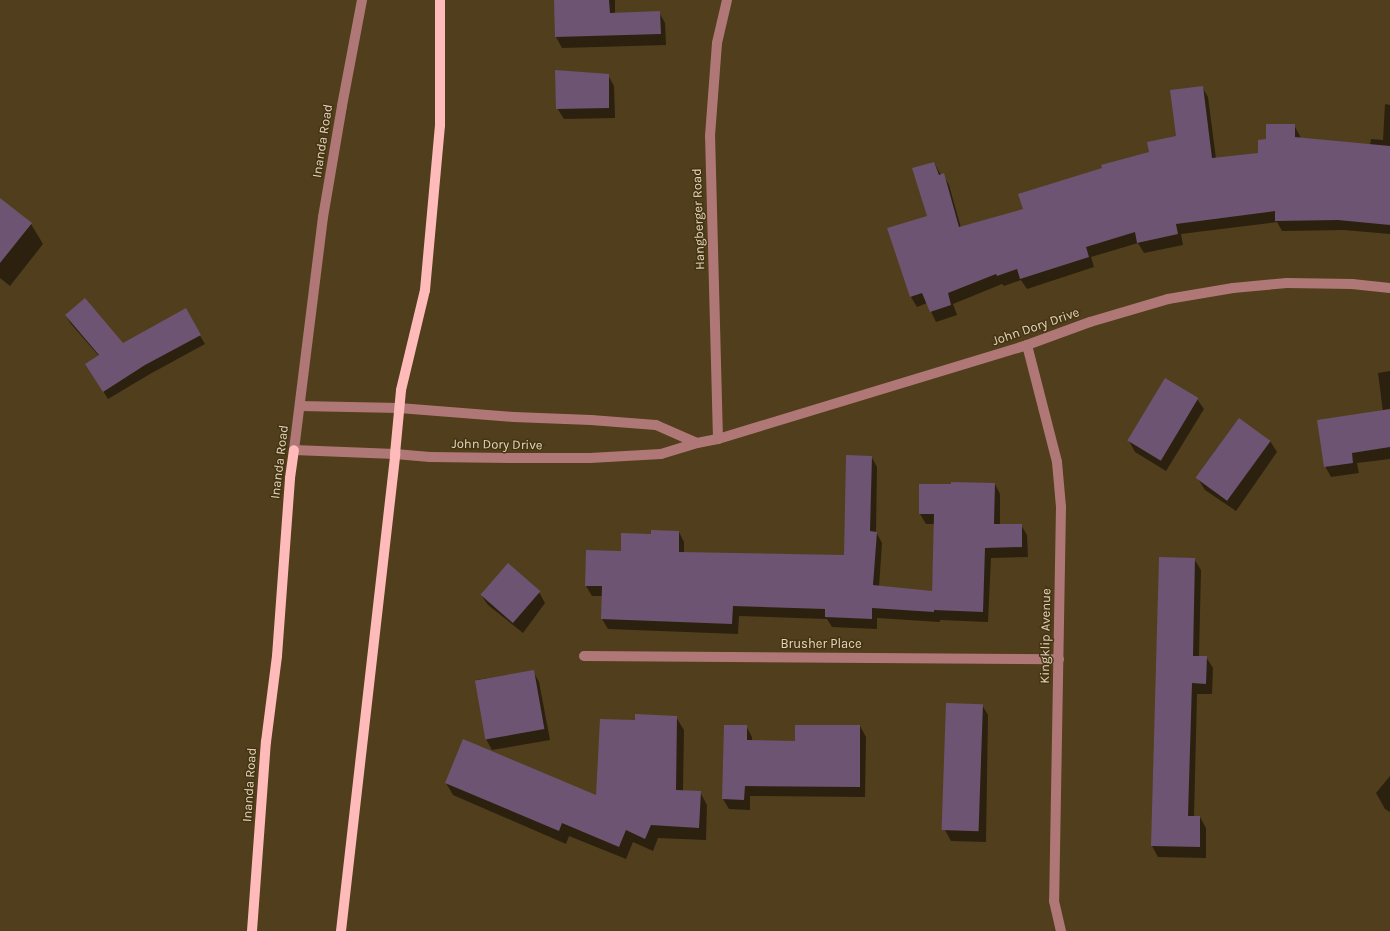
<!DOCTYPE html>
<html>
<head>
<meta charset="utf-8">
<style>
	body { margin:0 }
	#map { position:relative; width:1390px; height:931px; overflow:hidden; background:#513e1c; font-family:Karla,sans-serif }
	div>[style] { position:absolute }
	.shadow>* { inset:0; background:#0007 }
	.building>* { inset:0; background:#6d5472; transform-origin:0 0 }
	.minor>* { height:10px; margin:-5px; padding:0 5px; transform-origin:5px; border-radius:5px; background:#af7877 }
	.major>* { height:10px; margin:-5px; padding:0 5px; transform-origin:5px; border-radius:5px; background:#ffbbb9 }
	span { translate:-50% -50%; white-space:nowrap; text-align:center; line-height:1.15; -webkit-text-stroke:3px #463410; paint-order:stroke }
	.street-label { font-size:13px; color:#e0d5c2 }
</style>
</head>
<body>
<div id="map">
	<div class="shadow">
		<div style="clip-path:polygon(555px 0,615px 0,615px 14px,659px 12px,665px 23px,666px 45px,562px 48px,556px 37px)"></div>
		<div style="clip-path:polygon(608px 75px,614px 86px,615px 118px,564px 119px,557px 108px)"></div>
		<div style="clip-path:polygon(1202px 87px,1208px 97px,1216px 159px,1259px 154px,1268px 140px,1294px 125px,1301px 138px,1370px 145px,1371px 139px,1383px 140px,1385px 104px,1390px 105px,1390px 234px,1344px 230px,1282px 231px,1277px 222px,1181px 234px,1183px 245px,1144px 253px,1138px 243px,1091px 257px,1094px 267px,1027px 289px,1021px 280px,1004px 286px,1002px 284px,953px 304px,957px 315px,936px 322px,927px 303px,917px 307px,911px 297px,888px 228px,929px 216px,934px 163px,941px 175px,943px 174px,949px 185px,961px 228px,1024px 210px,1151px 153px,1177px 136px)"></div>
		<div style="clip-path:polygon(0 199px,31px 224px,43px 244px,10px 286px,0 278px)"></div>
		<div style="clip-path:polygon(185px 310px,205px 344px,150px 374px,108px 399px,91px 372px,99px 356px,71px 324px,66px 316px,123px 344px)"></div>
		<div style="clip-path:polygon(1390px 371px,1390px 459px,1357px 463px,1359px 473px,1331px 477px,1325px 466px,1383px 412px,1378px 373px)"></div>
		<div style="clip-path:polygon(1197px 399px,1204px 409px,1166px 471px,1135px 452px,1129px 441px)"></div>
		<div style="clip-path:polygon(1270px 441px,1277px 452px,1236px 511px,1205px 490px,1198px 479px)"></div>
		<div style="clip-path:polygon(871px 456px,877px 467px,876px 532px,882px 543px,879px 587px,932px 592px,935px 524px,926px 524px,920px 514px,920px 485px,995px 484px,1000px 494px,1000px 525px,1021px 525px,1027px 535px,1028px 557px,991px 558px,988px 622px,940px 620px,940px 622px,877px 618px,877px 629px,832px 627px,827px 619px,739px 616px,738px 634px,608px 629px,602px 619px,603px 596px,592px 596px,586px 586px,621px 552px,652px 536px,679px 532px,684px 542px,684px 553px,845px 556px)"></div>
		<div style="clip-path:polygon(1194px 559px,1201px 570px,1199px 657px,1206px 657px,1213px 668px,1212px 694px,1197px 694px,1194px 817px,1200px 817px,1206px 828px,1206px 858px,1158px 857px,1152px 846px)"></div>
		<div style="clip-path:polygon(539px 592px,545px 603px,523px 633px,488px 605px,481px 595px)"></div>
		<div style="clip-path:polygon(533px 671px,539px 682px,550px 740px,492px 750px,486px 739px,476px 680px)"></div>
		<div style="clip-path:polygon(982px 705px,988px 715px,986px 842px,951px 841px,945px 830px)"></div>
		<div style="clip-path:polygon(676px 717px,684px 730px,683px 791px,700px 792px,707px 805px,706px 840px,658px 838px,653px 851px,633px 842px,626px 859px,569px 836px,566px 844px,453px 795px,446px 783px,597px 797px,636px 721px)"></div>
		<div style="clip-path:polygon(746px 726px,752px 737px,752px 741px,796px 742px,860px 726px,866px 737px,865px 797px,750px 796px,750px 810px,729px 809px,723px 799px)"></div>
		<div style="clip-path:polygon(1390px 776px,1390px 812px,1385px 809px,1376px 793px)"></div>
	</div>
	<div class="building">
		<div style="clip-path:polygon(554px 0,609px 0,610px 13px,660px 11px,661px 34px,555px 37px)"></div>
		<div style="clip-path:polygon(555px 70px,609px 74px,609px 108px,556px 109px)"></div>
		<div style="clip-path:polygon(1203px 86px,1212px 158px,1258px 153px,1258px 140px,1266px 139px,1266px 124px,1295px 124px,1295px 137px,1390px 146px,1390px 225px,1338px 220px,1275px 221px,1275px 211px,1176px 224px,1178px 234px,1137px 243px,1135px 232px,1086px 247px,1089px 257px,1020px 279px,1017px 269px,997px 276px,996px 274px,948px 293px,951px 305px,930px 312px,922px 293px,910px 297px,887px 228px,927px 216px,912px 168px,934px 162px,939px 175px,944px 173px,959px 227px,1023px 209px,1018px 194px,1102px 168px,1101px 165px,1149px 152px,1147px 142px,1176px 136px,1170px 90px)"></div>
		<div style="clip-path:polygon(0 198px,32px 223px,0 263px)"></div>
		<div style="clip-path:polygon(85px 298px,123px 343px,186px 308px,201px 335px,145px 365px,103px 392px,85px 364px,99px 355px,65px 315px)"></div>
		<div style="left:1165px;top:378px;width:39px;height:73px;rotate:31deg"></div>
		<div style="clip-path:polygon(1390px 409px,1390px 447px,1352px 453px,1353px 463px,1324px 467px,1317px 420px)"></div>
		<div style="left:1239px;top:418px;width:39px;height:74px;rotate:36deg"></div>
		<div style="clip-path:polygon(846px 455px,872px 456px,870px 531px,877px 532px,873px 585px,932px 591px,934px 514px,919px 514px,919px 484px,951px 484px,951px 482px,995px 483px,994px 524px,1022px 524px,1022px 547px,985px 548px,983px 612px,934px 610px,934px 612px,872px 608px,872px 619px,825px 617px,825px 609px,733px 606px,732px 624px,601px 619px,602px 586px,585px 586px,586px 550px,621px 551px,621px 533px,651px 534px,651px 530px,679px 531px,679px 552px,844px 555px)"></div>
		<div style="clip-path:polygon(1159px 557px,1195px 558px,1193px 656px,1207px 656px,1206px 684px,1192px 683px,1188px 816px,1200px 816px,1200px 847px,1151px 846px)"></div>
		<div style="left:508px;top:563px;width:43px;height:42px;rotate:41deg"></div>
		<div style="left:534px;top:670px;width:60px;height:60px;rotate:80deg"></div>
		<div style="left:946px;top:703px;width:37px;height:127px;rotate:2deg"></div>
		<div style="clip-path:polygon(635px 714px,677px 716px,676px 790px,701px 791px,699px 828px,651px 825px,645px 839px,626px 830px,619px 847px,562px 823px,559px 831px,445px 783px,463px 739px,596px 795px,600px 719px,635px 720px)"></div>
		<div style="clip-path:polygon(724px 725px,747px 725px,747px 740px,795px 741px,795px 725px,860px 725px,860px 787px,745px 786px,744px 800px,722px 799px)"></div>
	</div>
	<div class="minor">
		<div style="left:362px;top:0;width:108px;rotate:100.7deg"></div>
		<div style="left:342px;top:106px;width:113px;rotate:99.7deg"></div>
		<div style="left:323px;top:217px;width:235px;rotate:97.1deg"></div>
		<div style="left:294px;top:450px;width:101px;rotate:2.3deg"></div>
		<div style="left:395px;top:454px;width:35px;rotate:5deg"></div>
		<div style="left:430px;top:457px;width:82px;rotate:0.7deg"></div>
		<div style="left:512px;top:458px;width:78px"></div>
		<div style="left:590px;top:458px;width:71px;rotate:-3.2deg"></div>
		<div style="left:661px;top:454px;width:38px;rotate:-17deg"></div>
		<div style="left:697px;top:443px;width:21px;rotate:-11deg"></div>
		<div style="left:718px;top:439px;width:323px;rotate:-16.9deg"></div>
		<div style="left:1027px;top:345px;width:67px;rotate:-20.1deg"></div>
		<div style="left:1090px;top:322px;width:81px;rotate:-16.4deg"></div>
		<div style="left:1168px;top:299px;width:66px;rotate:-9.6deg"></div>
		<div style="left:1233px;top:288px;width:54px;rotate:-5.3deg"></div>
		<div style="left:1287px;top:283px;width:65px;rotate:0.9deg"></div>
		<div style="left:1352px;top:284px;width:38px;rotate:6deg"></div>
		<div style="left:1027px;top:345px;width:121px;rotate:75.6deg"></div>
		<div style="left:1057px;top:462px;width:45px;rotate:84.9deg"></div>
		<div style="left:1061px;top:507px;width:394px;rotate:91deg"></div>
		<div style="left:1054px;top:901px;width:31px;rotate:77deg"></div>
		<div style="left:300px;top:406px;width:99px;rotate:1.2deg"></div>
		<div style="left:399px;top:408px;width:115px;rotate:4.5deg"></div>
		<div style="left:514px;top:417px;width:77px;rotate:2.2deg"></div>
		<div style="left:591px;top:420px;width:65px;rotate:4.4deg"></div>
		<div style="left:656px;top:425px;width:45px;rotate:23.7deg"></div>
		<div style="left:718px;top:439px;width:303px;rotate:-91.5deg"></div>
		<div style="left:710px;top:136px;width:93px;rotate:-85.7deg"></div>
		<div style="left:717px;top:43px;width:44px;rotate:-76.9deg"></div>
		<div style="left:584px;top:656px;width:475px;rotate:0.4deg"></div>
	</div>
	<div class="major">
		<div style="left:252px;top:931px;width:190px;rotate:-85.8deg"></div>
		<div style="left:266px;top:742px;width:87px;rotate:-82.7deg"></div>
		<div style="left:277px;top:656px;width:178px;rotate:-85.8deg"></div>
		<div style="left:290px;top:478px;width:28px;rotate:-82deg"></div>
		<div style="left:341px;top:931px;width:480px;rotate:-83.5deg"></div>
		<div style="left:395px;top:454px;width:64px;rotate:-84.6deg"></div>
		<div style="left:401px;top:390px;width:103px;rotate:-76.5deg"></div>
		<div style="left:425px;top:290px;width:166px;rotate:-84.8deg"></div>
		<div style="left:440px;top:125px;width:125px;rotate:-90deg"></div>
	</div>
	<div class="street-label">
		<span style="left:323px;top:141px;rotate:-81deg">Inanda Road</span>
		<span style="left:699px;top:219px;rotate:-92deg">Hangberger Road</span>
		<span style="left:1036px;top:327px;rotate:-19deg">John Dory Drive</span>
		<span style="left:497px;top:445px;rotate:1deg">John Dory Drive</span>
		<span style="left:280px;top:462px;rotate:-83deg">Inanda Road</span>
		<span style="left:1046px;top:636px;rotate:-89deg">Kingklip Avenue</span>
		<span style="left:821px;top:644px">Brusher Place</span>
		<span style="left:250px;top:785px;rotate:-86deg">Inanda Road</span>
	</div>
</div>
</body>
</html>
